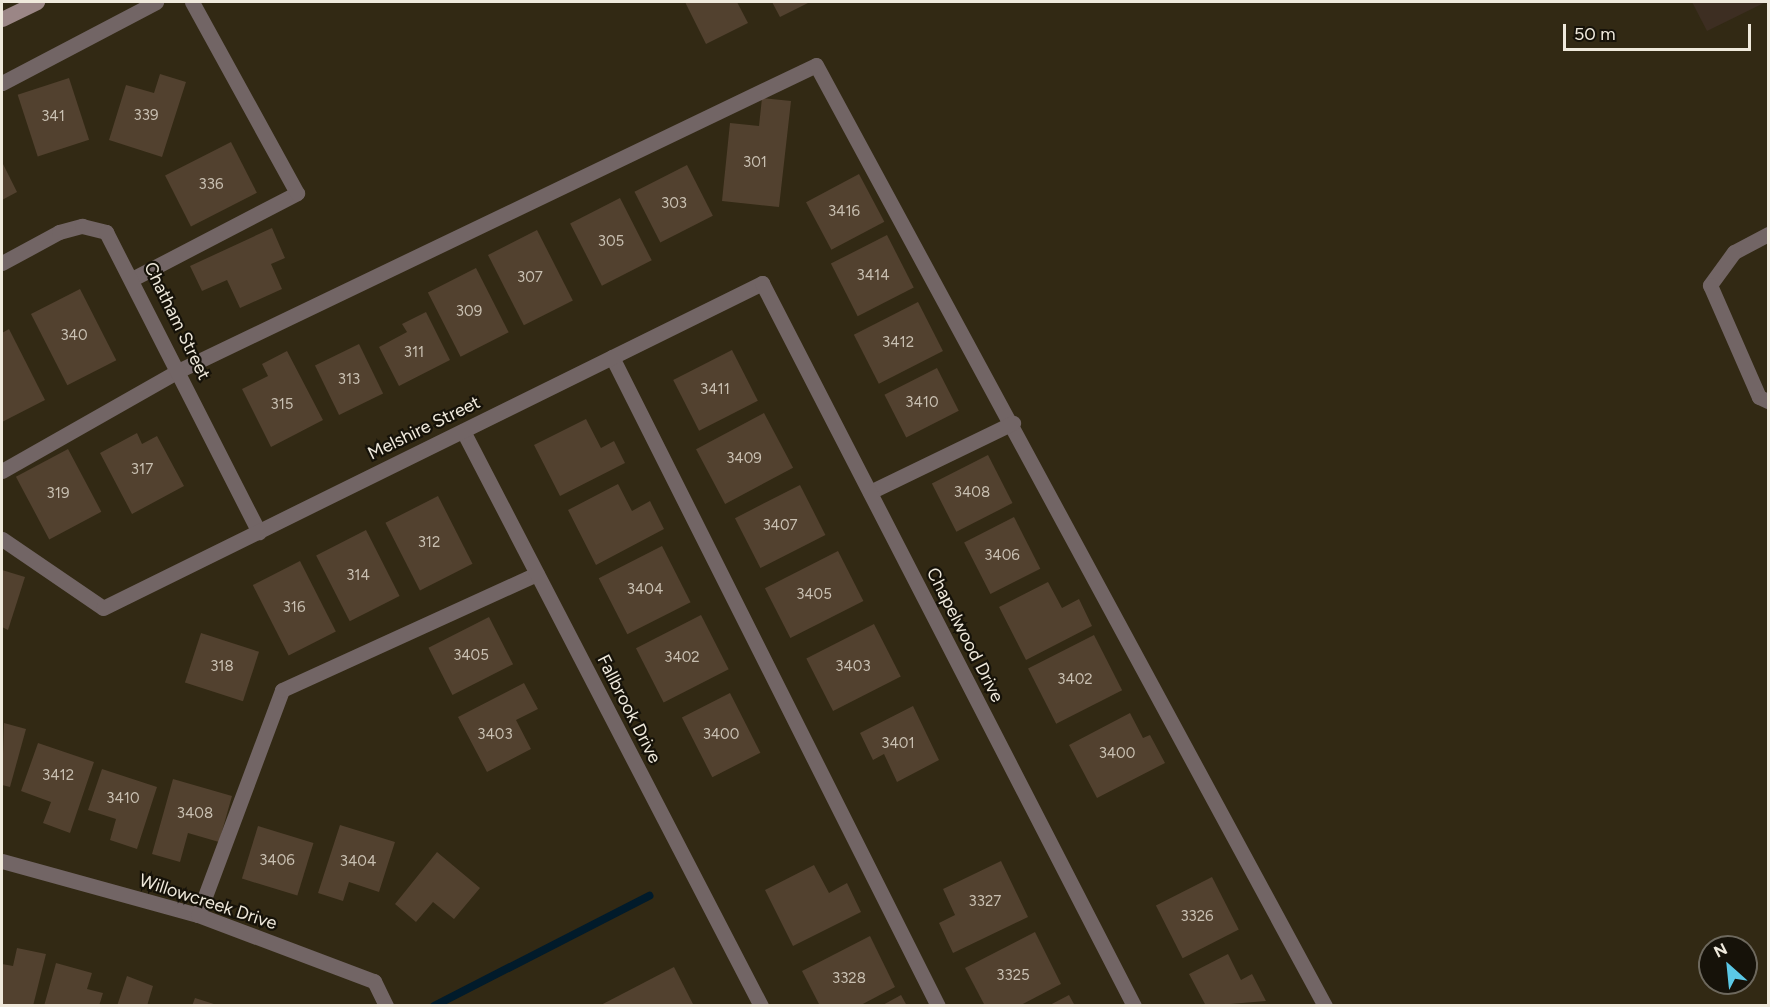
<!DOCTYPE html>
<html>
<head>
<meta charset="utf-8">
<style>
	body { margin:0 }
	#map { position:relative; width:1770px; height:1007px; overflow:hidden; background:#322914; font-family:Figtree,sans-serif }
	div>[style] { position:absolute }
	.commercial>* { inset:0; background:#3d2e22 }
	.stream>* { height:8px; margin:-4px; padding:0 4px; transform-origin:4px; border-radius:4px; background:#011b2b }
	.building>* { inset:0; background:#52412f; transform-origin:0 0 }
	.service>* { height:15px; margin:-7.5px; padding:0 7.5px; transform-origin:7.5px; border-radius:7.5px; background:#726565 }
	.minor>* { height:15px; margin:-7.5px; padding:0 7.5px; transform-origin:7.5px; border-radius:7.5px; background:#726565 }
	.secondary>* { height:15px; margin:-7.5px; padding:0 7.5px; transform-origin:7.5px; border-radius:7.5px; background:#9b8686 }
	span { translate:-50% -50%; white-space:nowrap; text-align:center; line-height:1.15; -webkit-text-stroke:4.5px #161209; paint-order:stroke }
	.number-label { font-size:15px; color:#c8bfb1 }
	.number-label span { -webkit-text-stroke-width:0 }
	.street-label { font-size:18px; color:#efe9dc }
	.frame { position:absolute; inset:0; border:3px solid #efe9dc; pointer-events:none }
	.north { position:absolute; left:1698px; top:935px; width:60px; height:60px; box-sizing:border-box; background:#161209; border:2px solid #6d685d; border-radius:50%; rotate:333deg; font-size:16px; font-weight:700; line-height:24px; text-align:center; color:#efe9dc }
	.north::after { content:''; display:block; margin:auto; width:21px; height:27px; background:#5bc8e6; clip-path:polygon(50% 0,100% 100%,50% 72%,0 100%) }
	.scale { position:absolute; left:1563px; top:24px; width:188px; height:27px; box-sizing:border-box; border:3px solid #efe9dc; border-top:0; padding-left:8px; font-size:18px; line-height:21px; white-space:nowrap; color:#efe9dc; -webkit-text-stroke:4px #161209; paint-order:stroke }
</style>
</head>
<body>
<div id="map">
	<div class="commercial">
		<div style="clip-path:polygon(1692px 2px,1766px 2px,1707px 31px)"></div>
	</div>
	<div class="stream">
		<div style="left:434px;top:1006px;width:242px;rotate:-27.1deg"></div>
	</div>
	<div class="building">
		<div style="clip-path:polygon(685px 2px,737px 2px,748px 23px,706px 44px)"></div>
		<div style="clip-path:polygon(772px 2px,810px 2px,780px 17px)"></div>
		<div style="clip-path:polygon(160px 74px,186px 82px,162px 157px,109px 140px,126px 85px,154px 93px)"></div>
		<div style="left:69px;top:78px;width:65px;height:54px;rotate:72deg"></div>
		<div style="clip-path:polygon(762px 98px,791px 101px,779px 207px,722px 201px,730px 123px,759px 126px)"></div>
		<div style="left:231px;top:142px;width:57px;height:74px;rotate:63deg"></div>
		<div style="clip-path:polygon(2px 162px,17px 192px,2px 200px)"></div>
		<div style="left:687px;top:165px;width:57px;height:59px;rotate:63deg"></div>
		<div style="left:859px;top:174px;width:54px;height:60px;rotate:62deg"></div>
		<div style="left:620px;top:198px;width:70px;height:56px;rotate:63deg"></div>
		<div style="clip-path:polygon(272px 228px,285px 258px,271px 264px,282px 289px,240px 308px,227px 280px,202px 291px,190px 266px)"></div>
		<div style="left:537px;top:230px;width:79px;height:55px;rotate:63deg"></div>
		<div style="left:887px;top:235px;width:59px;height:63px;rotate:63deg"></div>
		<div style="left:476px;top:268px;width:72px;height:54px;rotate:63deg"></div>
		<div style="left:80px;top:289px;width:80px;height:55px;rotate:63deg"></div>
		<div style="left:918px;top:302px;width:55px;height:72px;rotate:63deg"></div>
		<div style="clip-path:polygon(426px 312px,450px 360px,399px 386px,379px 347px,407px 332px,402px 324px)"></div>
		<div style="clip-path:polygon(9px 329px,45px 400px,2px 422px,2px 333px)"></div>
		<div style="left:359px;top:344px;width:55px;height:49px;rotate:64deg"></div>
		<div style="left:732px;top:350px;width:57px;height:66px;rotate:63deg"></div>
		<div style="clip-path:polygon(287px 351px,323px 420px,271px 447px,242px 389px,268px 376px,262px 364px)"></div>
		<div style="left:937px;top:368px;width:48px;height:59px;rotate:63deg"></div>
		<div style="left:764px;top:413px;width:62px;height:77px;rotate:62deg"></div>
		<div style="clip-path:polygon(586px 419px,601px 448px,614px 441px,625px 463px,560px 496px,534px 445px)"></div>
		<div style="clip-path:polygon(137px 433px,142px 444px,157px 436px,184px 486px,132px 514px,100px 453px)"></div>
		<div style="left:68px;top:449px;width:71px;height:59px;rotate:62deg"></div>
		<div style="left:988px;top:455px;width:54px;height:63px;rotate:63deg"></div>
		<div style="clip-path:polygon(618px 484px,632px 511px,650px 501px,664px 529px,596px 565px,568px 510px)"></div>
		<div style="left:800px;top:485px;width:56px;height:73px;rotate:63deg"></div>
		<div style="left:438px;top:496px;width:76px;height:59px;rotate:63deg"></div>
		<div style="left:1014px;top:517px;width:58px;height:56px;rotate:63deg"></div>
		<div style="left:366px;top:530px;width:74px;height:56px;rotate:63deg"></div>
		<div style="left:662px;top:546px;width:63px;height:71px;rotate:63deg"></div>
		<div style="left:838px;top:551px;width:56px;height:82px;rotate:63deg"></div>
		<div style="left:300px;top:561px;width:79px;height:53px;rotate:63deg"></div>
		<div style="clip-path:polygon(2px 570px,25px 577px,8px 630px,2px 627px)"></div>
		<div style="clip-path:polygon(1048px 582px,1062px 608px,1079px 599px,1092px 626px,1026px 660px,999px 607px)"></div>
		<div style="left:701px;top:615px;width:61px;height:73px;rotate:63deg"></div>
		<div style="left:489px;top:617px;width:53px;height:68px;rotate:63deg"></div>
		<div style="left:874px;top:624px;width:59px;height:76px;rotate:63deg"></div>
		<div style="left:201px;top:633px;width:61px;height:52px;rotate:18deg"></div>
		<div style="left:1094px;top:635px;width:62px;height:74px;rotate:63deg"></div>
		<div style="clip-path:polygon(524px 683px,538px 709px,516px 720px,531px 749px,487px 772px,458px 717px)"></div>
		<div style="left:730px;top:693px;width:67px;height:54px;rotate:63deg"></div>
		<div style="clip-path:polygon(913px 706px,939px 760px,897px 782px,884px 754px,873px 760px,860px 733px)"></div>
		<div style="clip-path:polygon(1130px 713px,1143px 738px,1150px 735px,1165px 763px,1097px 798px,1069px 745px)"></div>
		<div style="clip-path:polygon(4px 723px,26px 729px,10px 787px,2px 785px)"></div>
		<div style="clip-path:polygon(38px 743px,94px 762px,70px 833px,43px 823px,51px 802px,21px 791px)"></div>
		<div style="clip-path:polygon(102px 769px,157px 787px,137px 849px,110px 840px,116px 819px,88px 810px)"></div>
		<div style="clip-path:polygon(173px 779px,232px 796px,219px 842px,188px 833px,180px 862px,152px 854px)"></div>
		<div style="clip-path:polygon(340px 825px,395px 842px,379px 892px,349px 882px,343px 901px,318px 893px)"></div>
		<div style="left:258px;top:826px;width:58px;height:55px;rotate:17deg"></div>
		<div style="clip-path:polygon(437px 852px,480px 888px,454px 919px,433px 902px,416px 922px,395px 904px)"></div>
		<div style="clip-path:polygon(1001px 861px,1028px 917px,953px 953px,939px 923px,955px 915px,943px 889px)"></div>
		<div style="clip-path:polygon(814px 865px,829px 893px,847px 883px,861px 912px,793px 946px,765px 890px)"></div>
		<div style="left:1212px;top:877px;width:59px;height:63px;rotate:63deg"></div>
		<div style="clip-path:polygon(1035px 932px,1061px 984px,1019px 1006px,985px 1006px,965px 968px)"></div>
		<div style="clip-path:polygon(870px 936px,895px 987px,859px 1006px,820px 1006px,802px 971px)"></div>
		<div style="clip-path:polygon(17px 948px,46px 954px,33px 1006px,2px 1006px,2px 964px,13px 966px)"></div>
		<div style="clip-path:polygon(1228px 954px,1241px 980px,1252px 974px,1266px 1001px,1206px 1006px,1189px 974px)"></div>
		<div style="clip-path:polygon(56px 963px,92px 973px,87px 989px,103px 993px,99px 1006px,44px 1006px)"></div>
		<div style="clip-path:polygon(674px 967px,694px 1006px,599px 1006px)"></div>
		<div style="clip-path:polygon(127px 976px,153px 986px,147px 1006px,117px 1006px)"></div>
		<div style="clip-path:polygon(901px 995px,907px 1006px,881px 1006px)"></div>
		<div style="clip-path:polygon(1069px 995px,1075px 1006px,1048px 1006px)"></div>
		<div style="clip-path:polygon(195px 998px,217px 1005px,217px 1006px,192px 1006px)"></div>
	</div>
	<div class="service">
		<div style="left:2px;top:83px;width:174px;rotate:-27.7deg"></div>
		<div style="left:1768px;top:234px;width:38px;rotate:152deg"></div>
		<div style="left:1734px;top:252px;width:41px;rotate:126deg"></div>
		<div style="left:1710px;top:285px;width:122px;rotate:66.4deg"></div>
		<div style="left:1759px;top:397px;width:10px;rotate:24deg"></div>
		<div style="left:134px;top:278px;width:184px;rotate:-27.5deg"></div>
		<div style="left:297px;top:193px;width:218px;rotate:-118.8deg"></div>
		<div style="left:612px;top:357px;width:726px;rotate:63.33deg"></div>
		<div style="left:2px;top:471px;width:205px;rotate:-29.6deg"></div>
		<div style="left:180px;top:370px;width:705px;rotate:-25.62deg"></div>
		<div style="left:816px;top:65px;width:1070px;rotate:61.59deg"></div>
		<div style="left:870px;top:492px;width:159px;rotate:-25.8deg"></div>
		<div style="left:2px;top:539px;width:122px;rotate:34.3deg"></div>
		<div style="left:198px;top:915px;width:240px;rotate:-69.5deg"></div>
		<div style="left:282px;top:690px;width:280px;rotate:-24.5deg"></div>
	</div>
	<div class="minor">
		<div style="left:2px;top:263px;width:65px;rotate:-28.5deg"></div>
		<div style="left:59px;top:232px;width:24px;rotate:-15deg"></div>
		<div style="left:82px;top:226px;width:25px;rotate:14deg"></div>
		<div style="left:106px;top:232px;width:337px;rotate:63deg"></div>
		<div style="left:463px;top:431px;width:648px;rotate:62.6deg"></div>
		<div style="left:103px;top:608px;width:735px;rotate:-26.25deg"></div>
		<div style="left:762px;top:283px;width:813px;rotate:62.77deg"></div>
		<div style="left:2px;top:861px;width:203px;rotate:15.4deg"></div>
		<div style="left:198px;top:915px;width:188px;rotate:20.6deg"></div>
		<div style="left:374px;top:981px;width:28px;rotate:64deg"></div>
	</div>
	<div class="secondary">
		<div style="left:2px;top:19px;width:39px;rotate:-26deg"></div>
	</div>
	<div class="number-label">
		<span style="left:146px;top:116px">339</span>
		<span style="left:53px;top:117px">341</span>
		<span style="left:755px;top:163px">301</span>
		<span style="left:211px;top:185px">336</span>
		<span style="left:674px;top:204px">303</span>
		<span style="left:844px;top:212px">3416</span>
		<span style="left:611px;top:242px">305</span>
		<span style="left:873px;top:276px">3414</span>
		<span style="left:530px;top:278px">307</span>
		<span style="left:469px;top:312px">309</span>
		<span style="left:74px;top:336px">340</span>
		<span style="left:898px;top:343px">3412</span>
		<span style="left:414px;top:353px">311</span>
		<span style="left:349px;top:380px">313</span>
		<span style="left:715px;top:390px">3411</span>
		<span style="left:922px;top:403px">3410</span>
		<span style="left:282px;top:405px">315</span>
		<span style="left:744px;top:459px">3409</span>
		<span style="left:142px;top:470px">317</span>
		<span style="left:972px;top:493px">3408</span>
		<span style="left:58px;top:494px">319</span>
		<span style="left:780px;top:526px">3407</span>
		<span style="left:429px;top:543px">312</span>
		<span style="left:1002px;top:556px">3406</span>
		<span style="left:358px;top:576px">314</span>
		<span style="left:645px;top:590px">3404</span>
		<span style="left:814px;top:595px">3405</span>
		<span style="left:294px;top:608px">316</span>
		<span style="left:471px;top:656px">3405</span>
		<span style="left:682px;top:658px">3402</span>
		<span style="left:222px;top:667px">318</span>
		<span style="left:853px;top:667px">3403</span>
		<span style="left:1075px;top:680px">3402</span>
		<span style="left:495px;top:735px">3403</span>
		<span style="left:721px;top:735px">3400</span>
		<span style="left:898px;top:744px">3401</span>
		<span style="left:1117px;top:754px">3400</span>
		<span style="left:58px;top:776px">3412</span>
		<span style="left:123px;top:799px">3410</span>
		<span style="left:195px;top:814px">3408</span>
		<span style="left:277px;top:861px">3406</span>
		<span style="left:358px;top:862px">3404</span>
		<span style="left:985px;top:902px">3327</span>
		<span style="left:1197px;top:917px">3326</span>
		<span style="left:1013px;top:976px">3325</span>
		<span style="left:849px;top:979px">3328</span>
	</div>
	<div class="street-label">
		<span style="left:177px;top:321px;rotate:64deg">Chatham Street</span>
		<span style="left:424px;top:428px;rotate:-26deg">Melshire Street</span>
		<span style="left:965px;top:635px;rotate:63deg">Chapelwood Drive</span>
		<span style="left:629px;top:709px;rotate:63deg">Fallbrook Drive</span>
		<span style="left:208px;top:902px;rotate:18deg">Willowcreek Drive</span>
	</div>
	<div class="frame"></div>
	<div class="north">N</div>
	<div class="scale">50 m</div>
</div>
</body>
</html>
